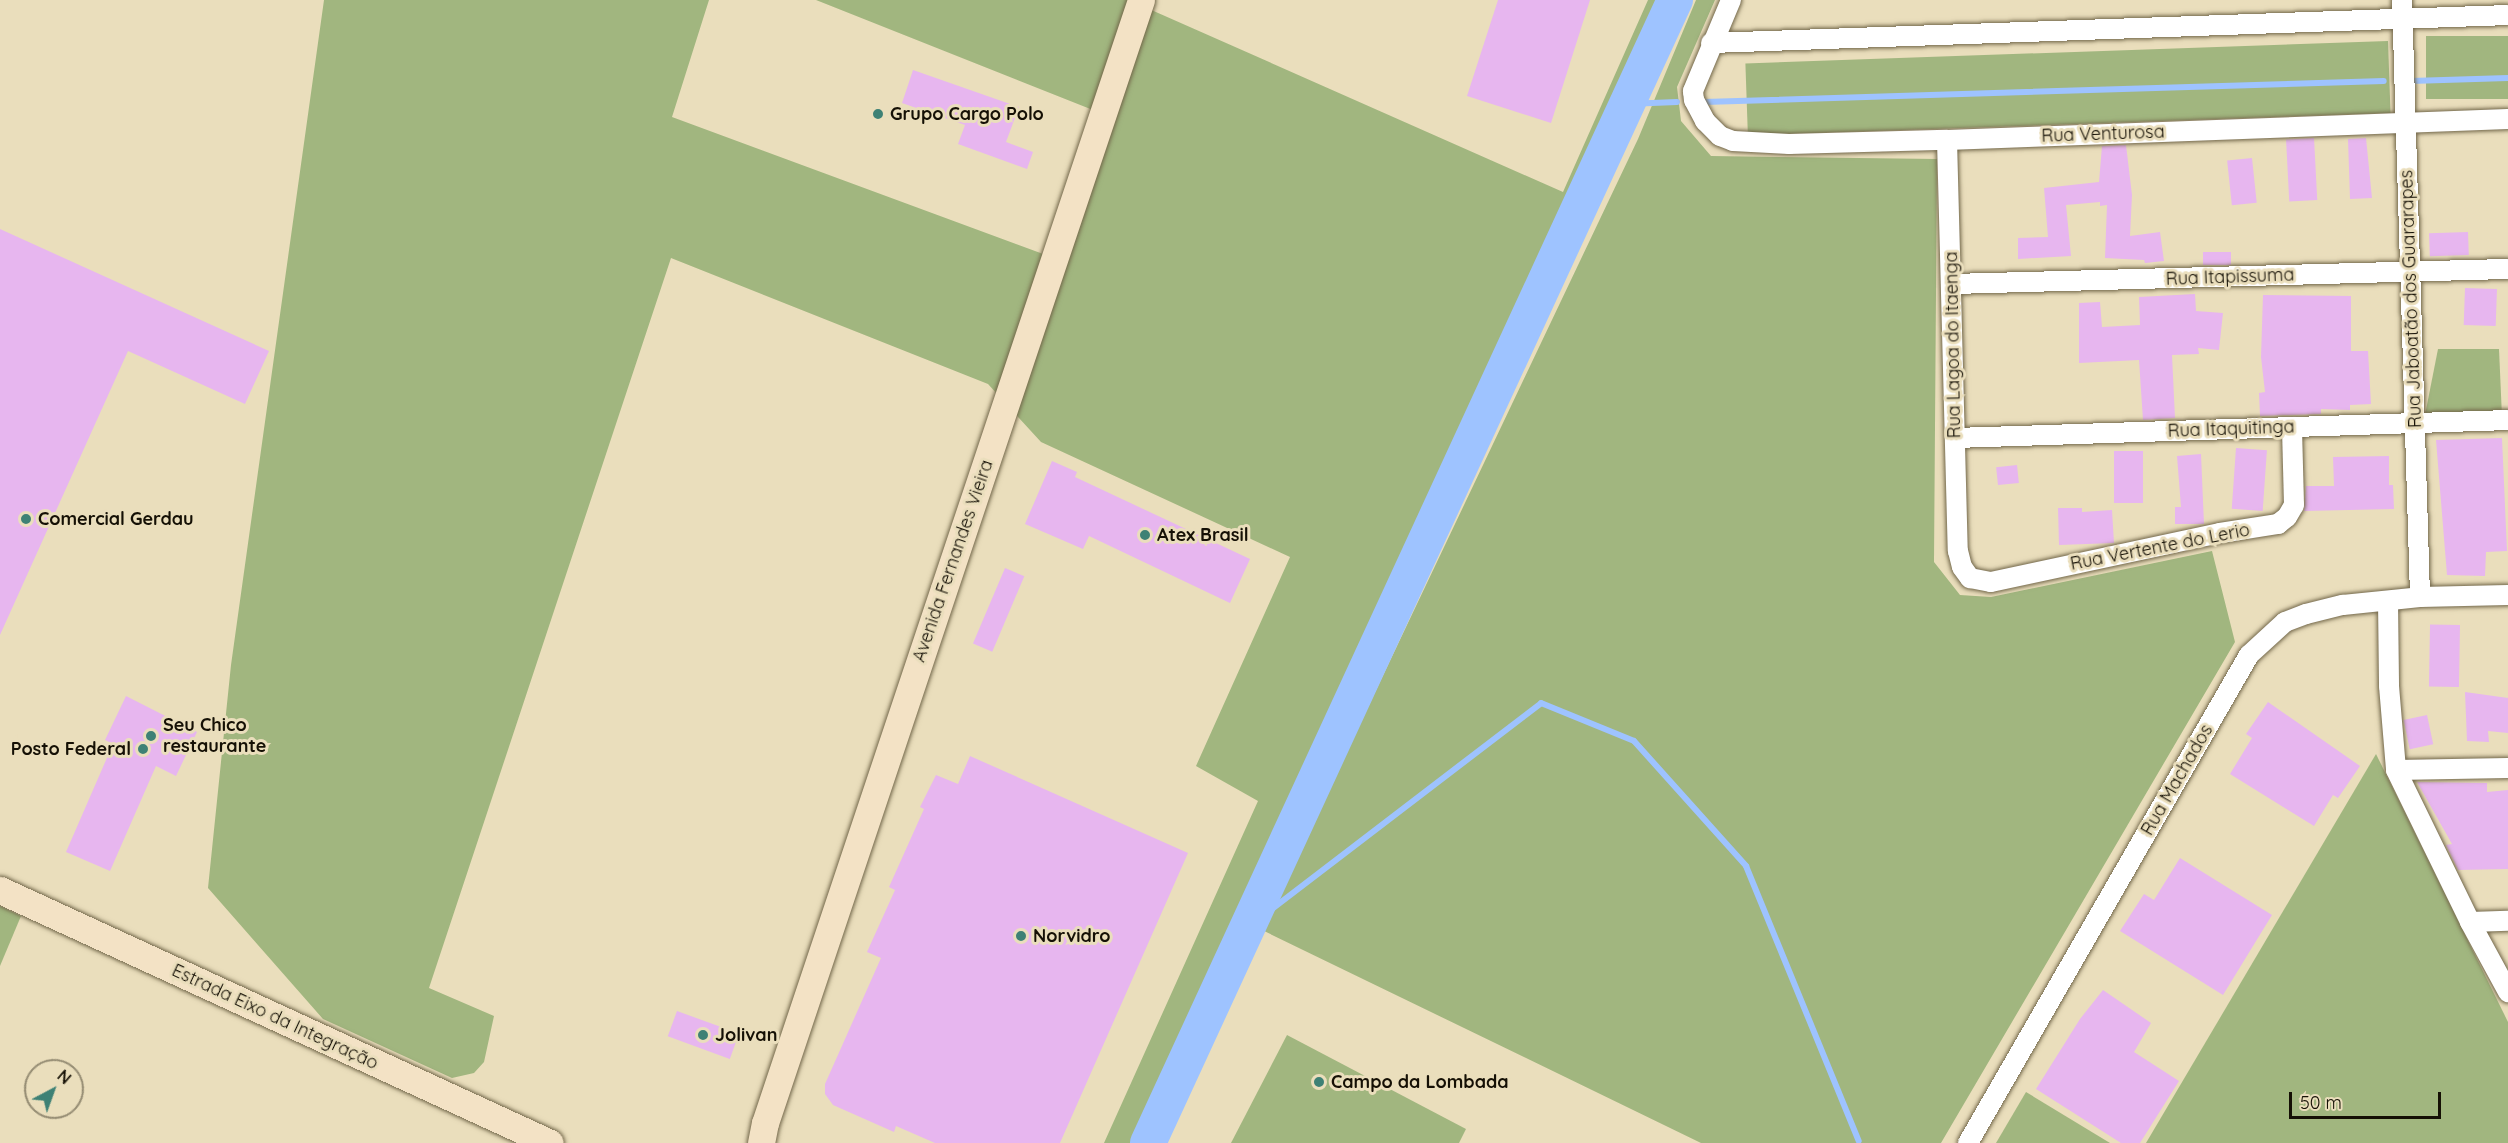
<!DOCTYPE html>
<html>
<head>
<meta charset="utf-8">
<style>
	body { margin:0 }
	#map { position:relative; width:2508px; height:1143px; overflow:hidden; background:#eadebc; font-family:Quicksand,sans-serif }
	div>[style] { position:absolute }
	.green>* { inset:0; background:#a1b67f; transform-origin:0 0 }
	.stream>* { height:6px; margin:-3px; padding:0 3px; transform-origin:3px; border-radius:3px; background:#9ec3ff }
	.river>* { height:36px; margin:-18px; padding:0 18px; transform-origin:18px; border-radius:18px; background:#9ec3ff }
	.building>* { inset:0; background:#e7b6ef; transform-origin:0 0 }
	.roads { filter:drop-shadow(0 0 2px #72674a) drop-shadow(0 0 2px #72674a) }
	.minor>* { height:20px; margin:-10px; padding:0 10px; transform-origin:10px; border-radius:10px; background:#fff }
	.secondary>* { height:27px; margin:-13.5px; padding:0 13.5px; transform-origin:13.5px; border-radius:13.5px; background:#f3e2c5 }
	.dots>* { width:16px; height:16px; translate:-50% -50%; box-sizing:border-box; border:3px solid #eadebc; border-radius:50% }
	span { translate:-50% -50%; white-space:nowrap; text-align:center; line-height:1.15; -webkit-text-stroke:6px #eadebc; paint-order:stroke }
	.poi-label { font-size:18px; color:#151005; font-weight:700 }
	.left { translate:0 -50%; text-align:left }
	.right { translate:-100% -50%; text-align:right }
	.street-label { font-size:18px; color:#151005 }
	.north { position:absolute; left:24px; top:1059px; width:60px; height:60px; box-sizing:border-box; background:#eadebc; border:2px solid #958c73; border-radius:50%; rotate:41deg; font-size:16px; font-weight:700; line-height:24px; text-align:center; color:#151005 }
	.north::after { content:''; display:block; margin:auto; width:21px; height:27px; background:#3e8175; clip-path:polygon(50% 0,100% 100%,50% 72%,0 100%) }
	.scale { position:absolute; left:2289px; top:1092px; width:152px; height:27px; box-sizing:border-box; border:3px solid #151005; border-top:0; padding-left:8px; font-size:18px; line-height:21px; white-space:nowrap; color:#151005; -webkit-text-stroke:4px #eadebc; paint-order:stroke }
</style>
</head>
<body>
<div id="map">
	<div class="green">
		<div style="clip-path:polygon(324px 0,709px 0,672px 117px,1054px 258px,1103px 114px,816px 0,1141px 0,1140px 5px,1563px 192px,1648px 0,1675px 0,1148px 1143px,1104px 1143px,1258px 801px,1196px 766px,1290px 557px,1041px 442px,988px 384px,671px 258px,429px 988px,494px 1016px,484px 1062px,474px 1073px,452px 1078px,323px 1019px,208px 888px,231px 665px)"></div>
		<div style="clip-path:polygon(1696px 0,1715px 0,1677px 87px,1681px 121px,1711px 156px,1937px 159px,1934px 562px,1960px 595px,1991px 597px,2212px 551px,2235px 642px,1941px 1143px,1701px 1143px,1262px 930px,1638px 139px)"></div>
		<div style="left:2508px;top:36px;width:63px;height:82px;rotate:90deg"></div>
		<div style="left:2388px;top:41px;width:72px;height:643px;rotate:88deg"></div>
		<div style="clip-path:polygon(2438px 349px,2499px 349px,2502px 417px,2425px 415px)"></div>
		<div style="clip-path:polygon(2376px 754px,2508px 1022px,2508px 1143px,2146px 1143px)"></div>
		<div style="clip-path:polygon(0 906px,21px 916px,0 966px)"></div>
		<div style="clip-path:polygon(1287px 1035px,1466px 1129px,1459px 1143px,1231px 1143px)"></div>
		<div style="clip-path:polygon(2026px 1092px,2110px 1143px,1996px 1143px)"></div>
	</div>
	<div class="stream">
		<div style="left:2411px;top:81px;width:97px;rotate:-1.8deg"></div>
		<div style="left:1704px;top:102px;width:680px;rotate:-1.77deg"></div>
		<div style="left:1627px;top:104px;width:50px;rotate:-2.3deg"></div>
		<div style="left:1247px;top:928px;width:370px;rotate:-37.4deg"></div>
		<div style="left:1541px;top:703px;width:100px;rotate:22.2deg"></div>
		<div style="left:1634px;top:741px;width:168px;rotate:48.1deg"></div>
		<div style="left:1746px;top:866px;width:297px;rotate:67.7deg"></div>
	</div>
	<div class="river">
		<div style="left:1148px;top:1143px;width:1259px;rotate:-65.25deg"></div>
	</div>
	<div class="building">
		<div style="clip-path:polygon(1498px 0,1590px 0,1551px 123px,1467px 96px)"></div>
		<div style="clip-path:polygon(913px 70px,1019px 107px,1006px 142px,1033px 152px,1027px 169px,958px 144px,965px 125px,902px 103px)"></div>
		<div style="left:2314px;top:138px;width:62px;height:28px;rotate:87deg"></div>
		<div style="clip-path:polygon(2366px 138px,2372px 198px,2350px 199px,2348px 139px)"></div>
		<div style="clip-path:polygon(2126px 145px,2132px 195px,2130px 236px,2160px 232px,2164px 261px,2145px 263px,2144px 260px,2105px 258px,2107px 205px,2100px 206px,2100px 202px,2066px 205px,2071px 256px,2018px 259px,2018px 238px,2048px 237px,2044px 188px,2099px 182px,2102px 146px)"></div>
		<div style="left:2252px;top:158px;width:45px;height:25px;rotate:84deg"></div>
		<div style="clip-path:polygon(0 229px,269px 351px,245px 404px,128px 351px,0 635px)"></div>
		<div style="left:2468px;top:232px;width:23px;height:39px;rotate:88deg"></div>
		<div style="left:2203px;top:252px;width:28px;height:13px"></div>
		<div style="left:2465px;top:288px;width:32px;height:37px;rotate:2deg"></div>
		<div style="clip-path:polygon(2195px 294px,2196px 311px,2223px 313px,2219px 350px,2198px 348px,2199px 354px,2172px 355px,2175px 418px,2143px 420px,2139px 360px,2079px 363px,2079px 303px,2100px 302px,2102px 327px,2140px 325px,2139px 297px)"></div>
		<div style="clip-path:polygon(2263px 295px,2351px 296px,2351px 351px,2368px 351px,2371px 404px,2350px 405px,2350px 410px,2321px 409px,2321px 414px,2260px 416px,2259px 393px,2265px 392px,2261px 357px)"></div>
		<div style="clip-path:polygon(2502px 438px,2507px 551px,2486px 552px,2485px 576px,2447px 575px,2436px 440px)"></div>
		<div style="left:2236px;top:448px;width:31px;height:61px;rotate:4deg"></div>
		<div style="left:2114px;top:451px;width:29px;height:52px"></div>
		<div style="clip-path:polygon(2201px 454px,2204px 524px,2175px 524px,2175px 507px,2181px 507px,2177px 456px)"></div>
		<div style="clip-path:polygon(2389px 456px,2389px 485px,2393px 485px,2394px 509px,2304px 511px,2306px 486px,2334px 486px,2333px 457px)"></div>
		<div style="clip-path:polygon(1052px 461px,1077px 472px,1075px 477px,1250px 559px,1230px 603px,1089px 536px,1083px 549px,1025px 524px)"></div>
		<div style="left:2017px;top:465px;width:18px;height:21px;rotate:84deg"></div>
		<div style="clip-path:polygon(2058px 508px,2082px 508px,2082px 512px,2112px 510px,2114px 543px,2059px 545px)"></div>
		<div style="left:1005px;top:568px;width:21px;height:82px;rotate:23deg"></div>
		<div style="left:2460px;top:625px;width:62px;height:30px;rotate:91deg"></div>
		<div style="clip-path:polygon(2465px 692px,2508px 698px,2508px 733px,2488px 731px,2489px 742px,2467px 741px)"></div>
		<div style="clip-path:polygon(126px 696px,197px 732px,176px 776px,156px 766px,110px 871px,66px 852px,113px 744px,105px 740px)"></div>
		<div style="clip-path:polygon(2268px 702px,2360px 766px,2338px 798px,2333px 795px,2314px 826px,2230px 774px,2252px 738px,2246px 734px)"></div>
		<div style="left:2427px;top:715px;width:30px;height:24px;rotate:78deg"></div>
		<div style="clip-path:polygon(970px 756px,1188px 853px,1060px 1143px,935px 1143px,896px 1126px,894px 1132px,833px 1105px,825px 1094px,825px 1084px,881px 958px,867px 952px,895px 890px,889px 887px,924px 809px,920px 807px,936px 775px,958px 784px)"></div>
		<div style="clip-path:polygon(2417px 782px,2487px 783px,2487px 792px,2508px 790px,2508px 869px,2458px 870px,2446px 845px,2452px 844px)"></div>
		<div style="clip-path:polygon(2180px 858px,2272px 915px,2223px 995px,2120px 931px,2144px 894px,2154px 900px)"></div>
		<div style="clip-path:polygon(2103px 990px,2151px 1023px,2134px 1052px,2179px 1081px,2140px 1143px,2121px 1143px,2036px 1089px,2080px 1019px)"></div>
		<div style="left:677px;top:1011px;width:66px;height:27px;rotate:20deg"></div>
	</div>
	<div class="roads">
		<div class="minor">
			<div style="left:1731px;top:0;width:99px;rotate:112.7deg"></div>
			<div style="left:1693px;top:91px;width:9px;rotate:84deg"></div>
			<div style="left:1694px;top:100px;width:24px;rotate:62deg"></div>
			<div style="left:1705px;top:121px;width:21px;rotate:45deg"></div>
			<div style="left:1720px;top:136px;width:14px;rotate:21deg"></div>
			<div style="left:1733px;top:141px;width:56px;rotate:3.1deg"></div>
			<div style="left:1789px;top:144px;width:158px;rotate:-1.5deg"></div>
			<div style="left:1947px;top:140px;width:561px;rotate:-2.14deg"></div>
			<div style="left:2402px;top:0;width:597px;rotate:88.27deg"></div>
			<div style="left:1711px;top:43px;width:797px;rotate:-2.01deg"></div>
			<div style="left:1947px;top:140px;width:411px;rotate:88.5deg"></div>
			<div style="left:1958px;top:551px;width:16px;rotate:76deg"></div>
			<div style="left:1962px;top:567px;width:14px;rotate:54deg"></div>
			<div style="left:1970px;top:578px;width:21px;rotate:11deg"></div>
			<div style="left:1991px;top:582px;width:234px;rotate:-12.1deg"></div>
			<div style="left:2220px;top:533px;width:59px;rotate:-8.8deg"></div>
			<div style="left:2278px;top:524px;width:11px;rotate:-38deg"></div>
			<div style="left:2287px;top:517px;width:14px;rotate:-60deg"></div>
			<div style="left:2294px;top:505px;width:78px;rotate:-91.5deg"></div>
			<div style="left:1952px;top:284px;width:556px;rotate:-1.55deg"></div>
			<div style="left:1955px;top:438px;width:553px;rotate:-1.86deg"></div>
			<div style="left:2388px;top:601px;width:85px;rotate:89.3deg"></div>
			<div style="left:2389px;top:686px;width:84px;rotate:85.2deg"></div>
			<div style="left:2396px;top:770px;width:169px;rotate:64deg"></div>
			<div style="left:2470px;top:922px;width:80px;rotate:61.5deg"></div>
			<div style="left:2396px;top:770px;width:112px;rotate:-1deg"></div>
			<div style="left:2470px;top:922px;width:38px;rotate:-2deg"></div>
			<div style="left:1968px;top:1143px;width:563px;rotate:-60.07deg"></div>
			<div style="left:2249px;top:655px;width:49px;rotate:-42.5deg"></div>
			<div style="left:2285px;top:622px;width:22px;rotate:-21deg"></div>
			<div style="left:2306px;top:614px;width:38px;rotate:-14deg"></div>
			<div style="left:2343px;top:605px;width:77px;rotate:-5.9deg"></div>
			<div style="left:2420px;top:597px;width:88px;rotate:-1.3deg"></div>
		</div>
		<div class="secondary">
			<div style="left:0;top:890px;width:605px;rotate:24.7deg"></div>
			<div style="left:761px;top:1143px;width:20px;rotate:-79deg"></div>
			<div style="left:765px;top:1123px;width:1184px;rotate:-71.49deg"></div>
		</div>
	</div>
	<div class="dots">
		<div style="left:878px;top:114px;background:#3e8175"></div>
		<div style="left:26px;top:519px;background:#3e8175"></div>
		<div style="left:1145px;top:535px;background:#3e8175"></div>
		<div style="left:151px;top:736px;background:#3e8175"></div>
		<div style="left:143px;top:749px;background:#3e8175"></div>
		<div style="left:1021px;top:936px;background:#3e8175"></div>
		<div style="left:703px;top:1035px;background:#3e8175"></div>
		<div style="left:1319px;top:1082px;background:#3e8175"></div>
	</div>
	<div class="poi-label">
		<span class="left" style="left:890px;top:114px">Grupo Cargo Polo</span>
		<span class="left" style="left:38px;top:519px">Comercial Gerdau</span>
		<span class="left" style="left:1157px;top:535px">Atex Brasil</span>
		<span class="left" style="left:163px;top:736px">Seu Chico<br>restaurante</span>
		<span class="right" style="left:131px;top:749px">Posto Federal</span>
		<span class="left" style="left:1033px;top:936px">Norvidro</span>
		<span class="left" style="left:715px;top:1035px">Jolivan</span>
		<span class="left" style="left:1331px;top:1082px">Campo da Lombada</span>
	</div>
	<div class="street-label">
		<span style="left:2103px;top:134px;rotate:-2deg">Rua Venturosa</span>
		<span style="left:2230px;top:277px;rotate:-2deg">Rua Itapissuma</span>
		<span style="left:2411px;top:299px;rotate:-92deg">Rua Jaboatão dos Guararapes</span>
		<span style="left:1953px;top:345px;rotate:-91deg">Rua Lagoa do Itaenga</span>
		<span style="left:2231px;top:429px;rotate:-2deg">Rua Itaquitinga</span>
		<span style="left:2160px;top:547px;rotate:-11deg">Rua Vertente do Lerio</span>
		<span style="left:953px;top:561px;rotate:-71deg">Avenida Fernandes Vieira</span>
		<span style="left:2177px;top:780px;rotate:-60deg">Rua Machados</span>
		<span style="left:275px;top:1017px;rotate:25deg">Estrada Eixo da Integração</span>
	</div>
	<div class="north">N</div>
	<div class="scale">50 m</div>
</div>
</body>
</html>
